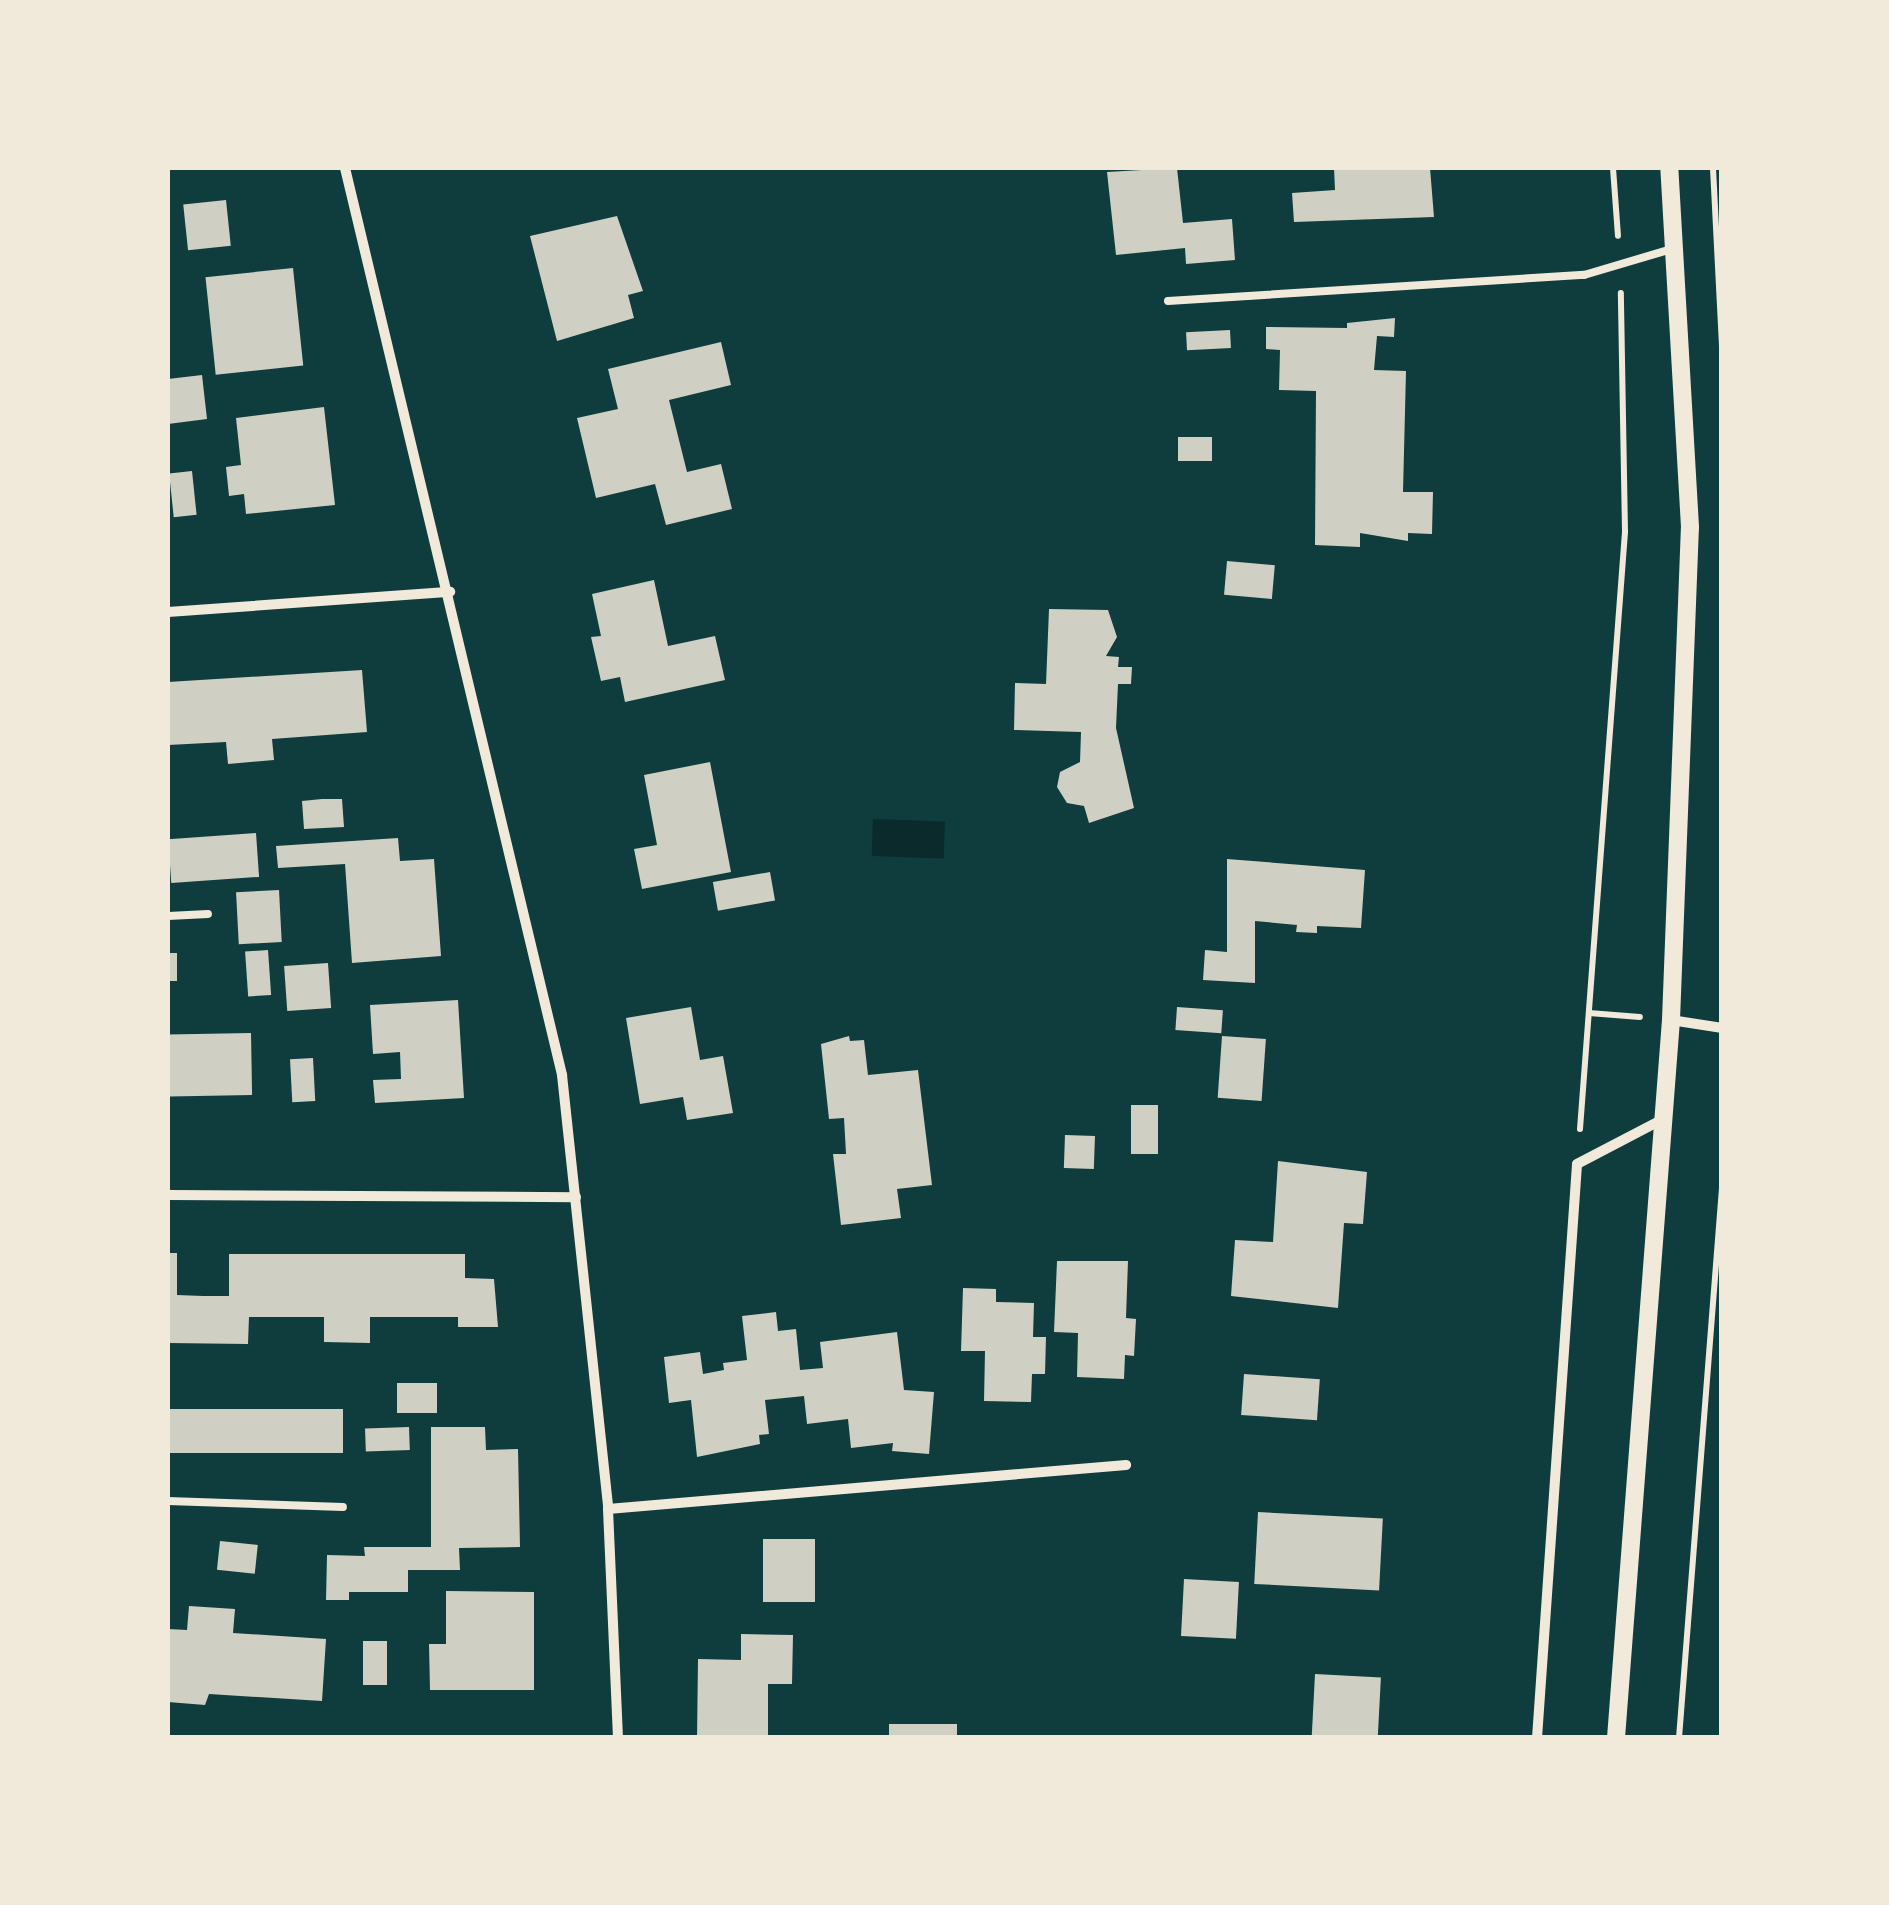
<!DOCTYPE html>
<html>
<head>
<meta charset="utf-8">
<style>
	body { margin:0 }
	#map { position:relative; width:1889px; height:1905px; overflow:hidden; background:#0f3d3e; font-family:"Work Sans",sans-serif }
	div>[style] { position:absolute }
	.water>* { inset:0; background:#0a2a2b; transform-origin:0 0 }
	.building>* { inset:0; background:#cfcfc3; transform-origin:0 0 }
	.path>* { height:6px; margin:-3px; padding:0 3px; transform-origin:3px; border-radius:3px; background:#f1e9da }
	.service>* { height:8px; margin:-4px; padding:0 4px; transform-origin:4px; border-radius:4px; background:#f1e9da }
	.minor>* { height:10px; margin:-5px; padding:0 5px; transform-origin:5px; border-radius:5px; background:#f1e9da }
	.tertiary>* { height:18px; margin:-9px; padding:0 9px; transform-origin:9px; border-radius:9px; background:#f1e9da }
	span { translate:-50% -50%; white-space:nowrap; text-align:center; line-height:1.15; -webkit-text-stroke:8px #f1e9da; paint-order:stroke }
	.frame { position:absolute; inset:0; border:170px solid #f1e9da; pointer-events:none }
</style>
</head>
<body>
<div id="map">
	<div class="water">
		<div style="left:873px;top:819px;width:72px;height:37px;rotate:2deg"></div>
	</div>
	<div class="building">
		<div style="clip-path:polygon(1177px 168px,1183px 223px,1232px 219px,1235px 260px,1186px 264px,1185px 248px,1116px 255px,1107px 172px)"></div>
		<div style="clip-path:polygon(1334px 168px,1430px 168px,1434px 217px,1294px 222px,1292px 193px,1335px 190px)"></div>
		<div style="left:226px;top:200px;width:46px;height:43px;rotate:84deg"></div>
		<div style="clip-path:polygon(617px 216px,643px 291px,628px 295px,634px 318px,557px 341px,530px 236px)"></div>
		<div style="left:293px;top:268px;width:98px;height:88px;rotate:84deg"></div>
		<div style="clip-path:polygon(1395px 318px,1394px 337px,1377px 336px,1374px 370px,1406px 371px,1403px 492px,1433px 492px,1432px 534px,1408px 533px,1408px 541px,1360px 533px,1360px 547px,1315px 545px,1316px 391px,1279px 390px,1280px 350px,1266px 349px,1266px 327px,1347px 328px,1347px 323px)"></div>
		<div style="left:1230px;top:330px;width:18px;height:44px;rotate:87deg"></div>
		<div style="clip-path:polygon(721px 342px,731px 385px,669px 400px,687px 472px,721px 464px,732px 509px,666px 525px,655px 484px,596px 498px,577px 418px,618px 409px,608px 369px)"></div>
		<div style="clip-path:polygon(202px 375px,207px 419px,168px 424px,168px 379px)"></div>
		<div style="clip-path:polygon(324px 407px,335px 505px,246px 514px,244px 494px,229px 496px,226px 467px,241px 465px,236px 418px)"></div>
		<div style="left:1212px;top:437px;width:24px;height:34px;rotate:90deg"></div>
		<div style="left:192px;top:471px;width:44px;height:23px;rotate:84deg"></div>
		<div style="left:1227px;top:561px;width:48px;height:34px;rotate:5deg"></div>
		<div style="clip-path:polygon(654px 580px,668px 646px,715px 636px,725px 680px,625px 702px,620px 677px,601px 681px,591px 637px,601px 636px,592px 594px)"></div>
		<div style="clip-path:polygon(1049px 609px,1108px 610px,1117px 637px,1106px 656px,1119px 657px,1118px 667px,1132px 667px,1131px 684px,1118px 684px,1116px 728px,1134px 808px,1089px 823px,1084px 806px,1067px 803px,1057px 787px,1060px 772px,1080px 762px,1081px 732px,1014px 730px,1015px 683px,1046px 684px)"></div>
		<div style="clip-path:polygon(362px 670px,367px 732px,272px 739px,274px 760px,228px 764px,226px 742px,168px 745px,168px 682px)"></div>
		<div style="clip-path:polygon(710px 762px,731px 872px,642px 889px,634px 849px,657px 845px,644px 775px)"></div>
		<div style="clip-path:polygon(322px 799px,342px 799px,344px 827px,304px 829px,302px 801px)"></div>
		<div style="left:256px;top:833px;width:44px;height:88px;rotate:86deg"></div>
		<div style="clip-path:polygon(398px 838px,400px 861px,434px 859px,441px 956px,352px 963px,345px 864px,278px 868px,276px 846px)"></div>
		<div style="clip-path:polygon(1227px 859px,1365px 870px,1361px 928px,1317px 926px,1317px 933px,1296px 932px,1297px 925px,1255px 921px,1255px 983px,1203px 980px,1205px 950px,1227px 952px)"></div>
		<div style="left:770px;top:872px;width:29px;height:58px;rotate:80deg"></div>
		<div style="left:279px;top:890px;width:52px;height:43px;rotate:87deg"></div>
		<div style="left:268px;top:950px;width:45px;height:23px;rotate:86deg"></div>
		<div style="left:168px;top:953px;width:9px;height:28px"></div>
		<div style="left:328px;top:963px;width:45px;height:44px;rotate:86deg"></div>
		<div style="clip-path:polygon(458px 1000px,464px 1098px,375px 1103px,373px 1080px,401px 1079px,400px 1052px,373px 1054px,370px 1005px)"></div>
		<div style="clip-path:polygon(691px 1007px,700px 1060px,723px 1056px,733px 1113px,687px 1120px,683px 1097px,640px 1104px,626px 1018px)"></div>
		<div style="left:1177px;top:1007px;width:46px;height:23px;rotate:4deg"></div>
		<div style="left:251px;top:1033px;width:62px;height:83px;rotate:89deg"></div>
		<div style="clip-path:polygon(849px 1036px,850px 1041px,864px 1040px,868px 1075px,918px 1070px,932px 1185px,897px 1189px,901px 1218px,841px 1225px,833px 1154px,846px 1154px,844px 1118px,829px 1119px,821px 1044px)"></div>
		<div style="left:1222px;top:1036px;width:44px;height:62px;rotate:4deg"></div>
		<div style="left:313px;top:1058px;width:43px;height:23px;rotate:87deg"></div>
		<div style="left:1131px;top:1105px;width:27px;height:49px"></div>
		<div style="left:1065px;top:1135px;width:30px;height:33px;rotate:2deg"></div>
		<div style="clip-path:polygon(1278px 1161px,1367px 1172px,1363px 1224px,1344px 1223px,1338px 1308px,1231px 1296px,1235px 1240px,1273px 1242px)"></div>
		<div style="clip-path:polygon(168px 1253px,177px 1253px,177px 1295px,203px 1296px,229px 1296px,229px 1254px,465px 1254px,465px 1278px,494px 1279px,498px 1327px,458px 1327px,458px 1317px,370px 1317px,370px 1343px,324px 1342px,324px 1317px,249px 1317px,248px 1344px,168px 1343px)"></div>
		<div style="clip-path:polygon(1057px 1261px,1128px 1261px,1126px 1318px,1136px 1319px,1134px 1356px,1125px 1355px,1124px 1379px,1077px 1377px,1078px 1333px,1054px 1332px)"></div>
		<div style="clip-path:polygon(963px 1288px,996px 1289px,996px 1302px,1034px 1303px,1033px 1337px,1046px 1337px,1045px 1374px,1032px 1374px,1031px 1402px,984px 1401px,985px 1351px,961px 1351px)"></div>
		<div style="clip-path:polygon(776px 1312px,778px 1331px,796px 1329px,800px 1370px,823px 1368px,820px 1342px,897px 1332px,904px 1390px,934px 1392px,929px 1454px,892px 1451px,893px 1443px,851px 1448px,848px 1419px,807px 1424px,804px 1396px,765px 1400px,769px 1434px,759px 1435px,760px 1444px,697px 1457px,691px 1400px,669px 1403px,664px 1357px,700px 1352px,703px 1374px,724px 1370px,723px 1363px,747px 1360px,742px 1316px)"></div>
		<div style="left:1244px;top:1374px;width:76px;height:41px;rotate:4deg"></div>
		<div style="left:397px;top:1383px;width:40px;height:30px"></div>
		<div style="left:168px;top:1409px;width:175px;height:44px"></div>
		<div style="left:409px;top:1427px;width:23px;height:44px;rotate:88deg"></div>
		<div style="clip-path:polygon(431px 1427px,485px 1427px,486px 1450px,518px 1449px,520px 1547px,459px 1548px,460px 1570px,408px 1570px,408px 1592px,349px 1592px,349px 1600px,326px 1600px,327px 1555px,365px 1556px,364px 1547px,431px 1547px)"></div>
		<div style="left:1258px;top:1512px;width:125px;height:72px;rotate:3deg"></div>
		<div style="left:815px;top:1539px;width:63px;height:52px;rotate:90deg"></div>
		<div style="left:220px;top:1541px;width:38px;height:29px;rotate:6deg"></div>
		<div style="left:1184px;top:1579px;width:55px;height:57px;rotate:3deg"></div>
		<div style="clip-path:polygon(446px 1591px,534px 1592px,534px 1690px,430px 1690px,429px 1644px,446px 1644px)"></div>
		<div style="clip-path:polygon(189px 1606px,235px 1609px,233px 1633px,326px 1639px,322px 1701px,209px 1694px,205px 1705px,168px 1702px,168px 1629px,187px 1630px)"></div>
		<div style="clip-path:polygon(741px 1634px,793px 1635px,792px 1684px,768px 1684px,768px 1738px,697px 1738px,698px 1659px,741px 1660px)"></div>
		<div style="left:363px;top:1641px;width:24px;height:44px"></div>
		<div style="left:1315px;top:1674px;width:66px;height:64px;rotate:3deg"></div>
		<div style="left:957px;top:1724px;width:14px;height:68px;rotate:90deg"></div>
	</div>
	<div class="path">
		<div style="left:1613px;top:168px;width:68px;rotate:85.8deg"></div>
		<div style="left:1713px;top:168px;width:180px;rotate:87.1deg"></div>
		<div style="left:1589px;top:1013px;width:51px;rotate:4.5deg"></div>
		<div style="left:1580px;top:1129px;width:599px;rotate:-85.69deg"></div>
		<div style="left:1625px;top:532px;width:239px;rotate:-91deg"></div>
		<div style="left:1679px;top:1738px;width:552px;rotate:-85.53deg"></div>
	</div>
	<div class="service">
		<div style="left:1168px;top:301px;width:417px;rotate:-3.6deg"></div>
		<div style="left:1584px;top:275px;width:92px;rotate:-16.5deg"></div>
		<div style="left:168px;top:916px;width:40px;rotate:-2.9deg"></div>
		<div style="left:168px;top:1501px;width:175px;rotate:2deg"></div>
	</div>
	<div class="minor">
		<div style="left:345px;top:168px;width:933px;rotate:76.54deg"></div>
		<div style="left:562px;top:1075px;width:436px;rotate:83.9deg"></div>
		<div style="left:608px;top:1509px;width:229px;rotate:87.5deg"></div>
		<div style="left:168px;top:612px;width:283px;rotate:-4.1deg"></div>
		<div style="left:1671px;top:1020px;width:52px;rotate:8.9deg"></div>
		<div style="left:168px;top:1195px;width:408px;rotate:0.3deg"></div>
		<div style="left:608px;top:1509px;width:520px;rotate:-4.86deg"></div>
		<div style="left:1537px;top:1738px;width:575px;rotate:-86.01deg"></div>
		<div style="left:1577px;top:1164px;width:97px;rotate:-27.6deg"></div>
	</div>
	<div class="tertiary">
		<div style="left:1616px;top:1738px;width:720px;rotate:-85.62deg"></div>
		<div style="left:1671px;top:1020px;width:493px;rotate:-87.8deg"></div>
		<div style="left:1690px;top:527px;width:360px;rotate:-93.3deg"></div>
	</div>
	<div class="frame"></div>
</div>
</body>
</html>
